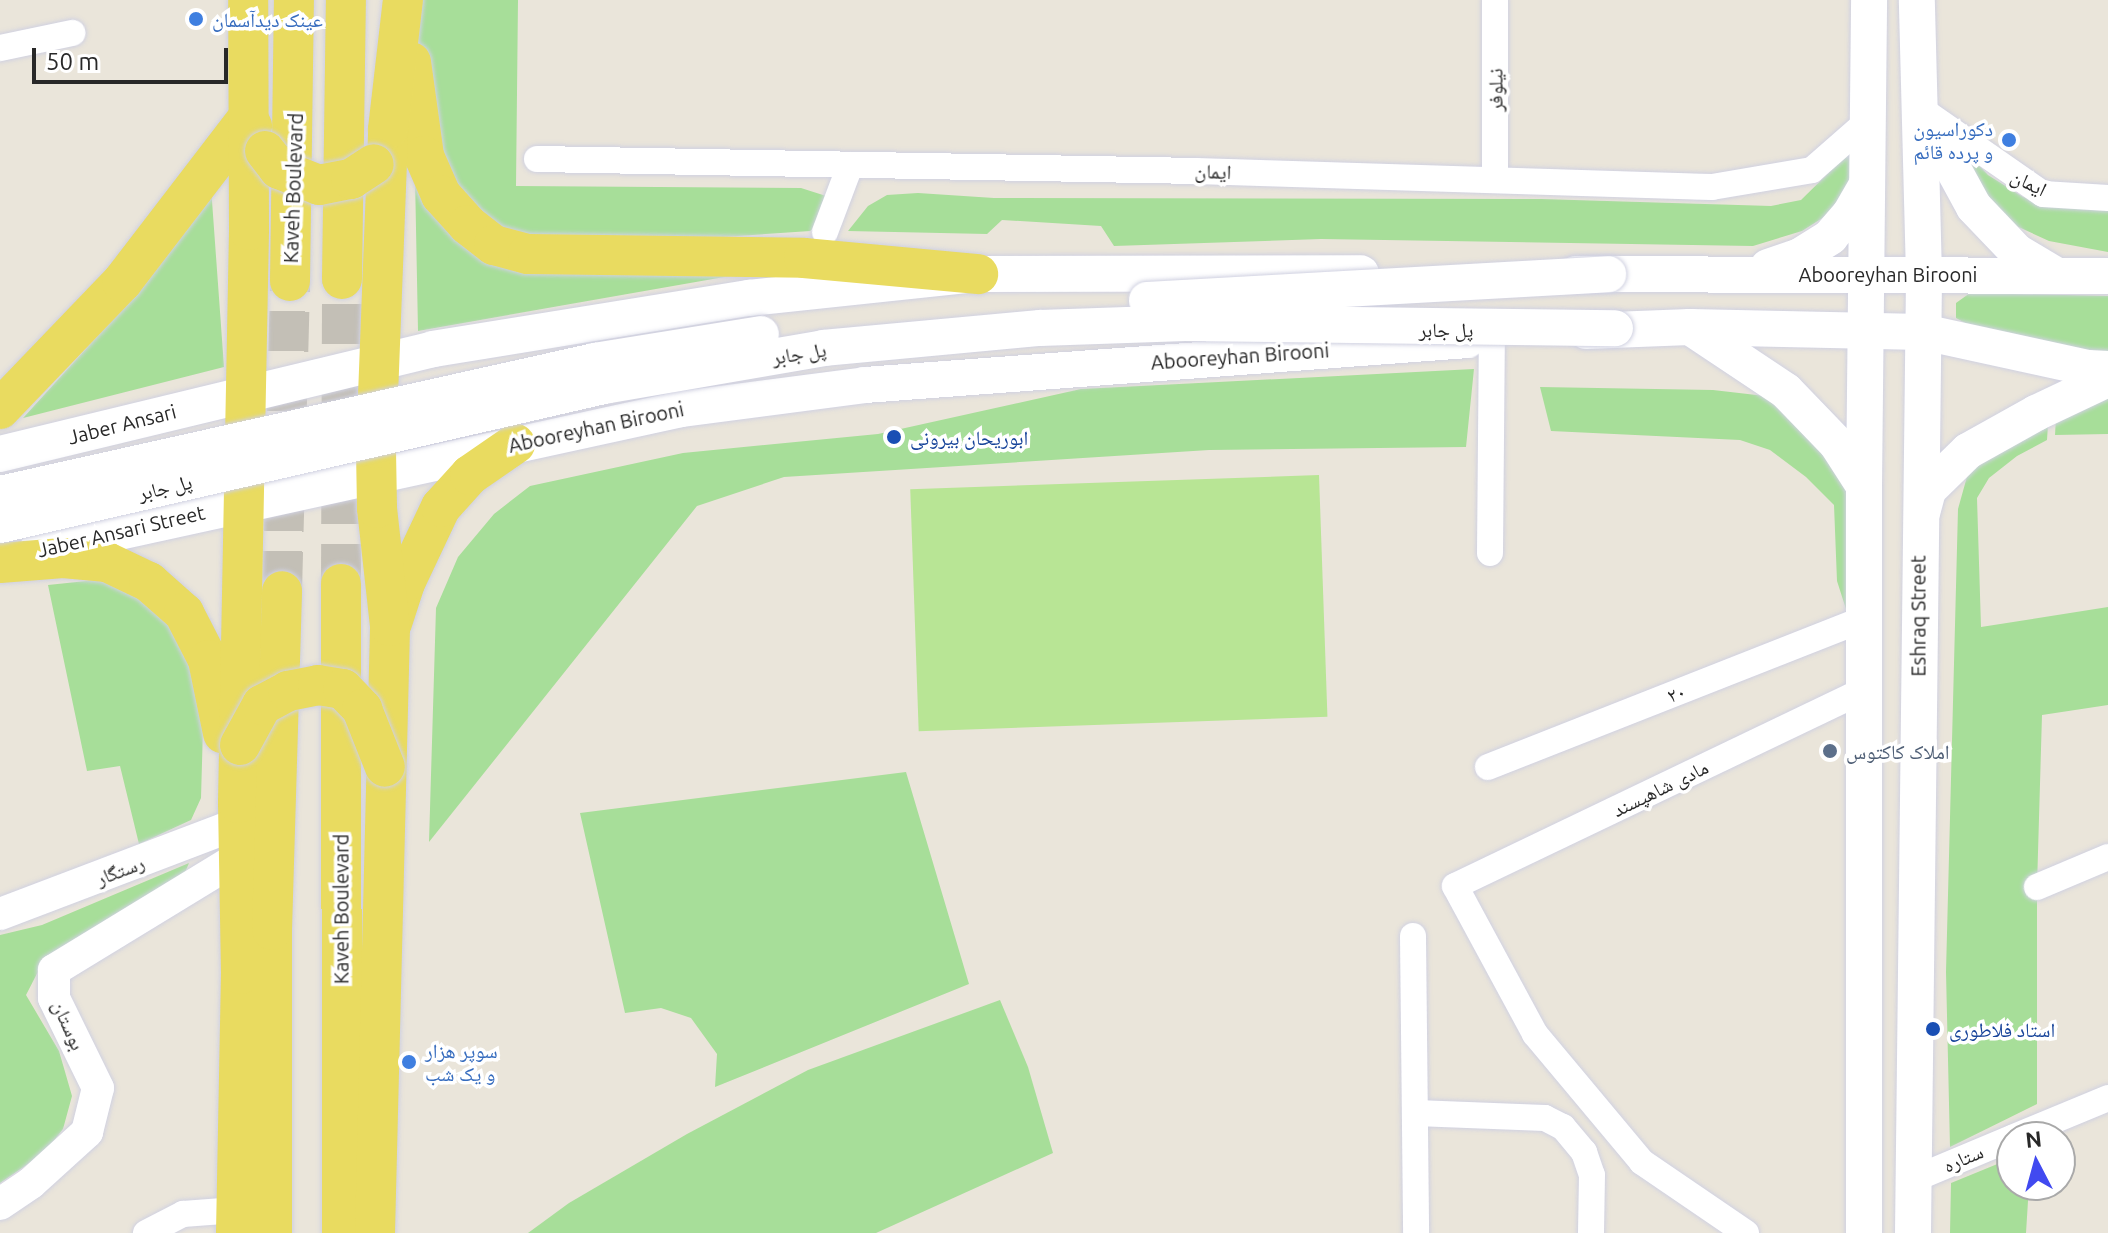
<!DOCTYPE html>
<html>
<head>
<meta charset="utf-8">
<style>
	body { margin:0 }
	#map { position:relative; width:2108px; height:1233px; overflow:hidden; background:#eae5da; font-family:Ubuntu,"Noto Naskh Arabic",sans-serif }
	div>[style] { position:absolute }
	.green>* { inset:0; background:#a7de99 }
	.pitch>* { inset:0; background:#b8e595; transform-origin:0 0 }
	.primary-tunnel>* { height:40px; margin-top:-20px; transform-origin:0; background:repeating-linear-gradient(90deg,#c3bfb6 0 40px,transparent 0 60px) }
	.roads { filter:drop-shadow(0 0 2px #d0d1e1) drop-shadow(0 0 2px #d0d1e1) }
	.minor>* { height:26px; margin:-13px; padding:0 13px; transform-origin:13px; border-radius:13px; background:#fff }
	.tertiary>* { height:32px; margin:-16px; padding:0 16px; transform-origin:16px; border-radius:16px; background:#fff }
	.secondary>* { height:36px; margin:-18px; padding:0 18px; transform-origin:18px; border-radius:18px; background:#fff }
	.primary>* { height:40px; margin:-20px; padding:0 20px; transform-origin:20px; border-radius:20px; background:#e9db60 }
	.bridges { filter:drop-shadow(0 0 2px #d0d1e1) drop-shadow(0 0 2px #d0d1e1) }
	.secondary-bridge>* { height:36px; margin:-18px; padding:0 18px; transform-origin:18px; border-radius:18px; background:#fff }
	.primary-bridge>* { height:40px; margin:-20px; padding:0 20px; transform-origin:20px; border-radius:20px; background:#e9db60 }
	.dots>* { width:22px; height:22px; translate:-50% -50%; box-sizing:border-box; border:4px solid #fff; border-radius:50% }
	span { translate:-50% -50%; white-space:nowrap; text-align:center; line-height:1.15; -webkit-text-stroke:7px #fff; paint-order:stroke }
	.shop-label { font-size:20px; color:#366cbe }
	.left { translate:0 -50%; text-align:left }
	.right { translate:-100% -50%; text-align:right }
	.street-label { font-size:20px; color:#282828 }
	.transit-label { font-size:20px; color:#164399 }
	.service-label { font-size:20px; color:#4e5e75 }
	.north { position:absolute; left:1996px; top:1121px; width:80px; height:80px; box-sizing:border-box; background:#fff; border:2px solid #a9a9a9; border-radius:50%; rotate:354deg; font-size:22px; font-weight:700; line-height:32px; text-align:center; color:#282828 }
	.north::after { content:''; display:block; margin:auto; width:28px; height:36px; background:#414af0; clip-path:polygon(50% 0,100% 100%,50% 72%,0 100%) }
	.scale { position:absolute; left:32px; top:48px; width:196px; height:36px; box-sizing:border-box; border:4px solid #282828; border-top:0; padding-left:10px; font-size:24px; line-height:28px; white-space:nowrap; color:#282828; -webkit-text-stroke:6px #fff; paint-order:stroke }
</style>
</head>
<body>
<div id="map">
	<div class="green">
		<div style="clip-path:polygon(412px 0,518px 0,516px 186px,801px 188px,826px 196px,825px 219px,810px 231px,619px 244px,529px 240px,485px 223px,459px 195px,438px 153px,417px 47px)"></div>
		<div style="clip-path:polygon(1959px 144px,1988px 175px,2023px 197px,2055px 206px,2108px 207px,2108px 252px,2049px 241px,2012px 224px,1980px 193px)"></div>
		<div style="clip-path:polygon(1856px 146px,1854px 177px,1835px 210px,1802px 231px,1753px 246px,1321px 239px,1114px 246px,1101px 226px,1002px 220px,987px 234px,848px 231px,868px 206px,887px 195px,918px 193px,994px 198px,1541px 199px,1771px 206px,1801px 200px)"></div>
		<div style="clip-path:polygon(415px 177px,461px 239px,769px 269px,418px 331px)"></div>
		<div style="clip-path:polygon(211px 187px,224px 367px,23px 418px,135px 295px)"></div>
		<div style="clip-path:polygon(1970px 293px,2108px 296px,2108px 355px,1974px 328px,1956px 318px,1956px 303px)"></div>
		<div style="clip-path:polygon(1474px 369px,1466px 447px,1209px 450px,784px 477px,697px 506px,429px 842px,436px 608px,458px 557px,494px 514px,530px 486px,683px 453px,878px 434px,1081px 389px)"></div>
		<div style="clip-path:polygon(1540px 387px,1713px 390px,1765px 396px,1844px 475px,1856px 502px,1847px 612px,1837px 581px,1834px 505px,1806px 477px,1770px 450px,1740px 440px,1551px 431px)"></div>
		<div style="clip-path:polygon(2108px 395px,2108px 434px,2055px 435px,2056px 417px)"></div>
		<div style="clip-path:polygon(2048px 424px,2047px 440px,2017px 456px,1989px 478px,1977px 498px,1981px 627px,2108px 607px,2108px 705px,2042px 715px,2037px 887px,2037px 1104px,1950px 1147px,1946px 972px,1958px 509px,1968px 473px,2005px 444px)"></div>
		<div style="clip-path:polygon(105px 579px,139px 593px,166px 618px,191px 657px,203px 728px,201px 798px,191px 820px,139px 844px,120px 766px,87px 771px,48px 585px)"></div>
		<div style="clip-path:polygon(906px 772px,969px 984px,715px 1087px,717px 1054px,691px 1018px,661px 1008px,625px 1013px,580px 813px)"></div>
		<div style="clip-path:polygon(189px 863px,181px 882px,44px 960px,26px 995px,59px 1051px,72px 1096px,63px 1129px,44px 1153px,0 1183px,0 935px,42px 925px)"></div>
		<div style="clip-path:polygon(1000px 1000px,1028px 1067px,1053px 1153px,876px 1233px,528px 1233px,569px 1203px,687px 1134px,808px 1070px)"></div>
		<div style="clip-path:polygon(2012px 1158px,2012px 1185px,2029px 1185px,2026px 1233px,1950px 1233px,1951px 1183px)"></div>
	</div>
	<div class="pitch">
		<div style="left:1319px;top:475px;width:242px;height:409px;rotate:88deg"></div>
	</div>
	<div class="primary-tunnel">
		<div style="left:341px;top:584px;width:305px;rotate:-89.8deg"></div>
		<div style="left:282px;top:591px;width:310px;rotate:-88.5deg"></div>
	</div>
	<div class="roads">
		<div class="minor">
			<div style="left:0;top:48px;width:74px;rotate:-11.8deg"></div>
			<div style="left:1922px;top:110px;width:147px;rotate:34.8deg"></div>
			<div style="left:2043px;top:194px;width:65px;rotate:3.5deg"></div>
			<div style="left:537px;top:159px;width:659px;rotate:1.04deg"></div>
			<div style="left:1196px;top:171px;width:516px;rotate:1.78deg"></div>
			<div style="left:1712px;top:187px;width:101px;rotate:-9.6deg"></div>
			<div style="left:1812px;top:170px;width:74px;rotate:-41.2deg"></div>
			<div style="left:1495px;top:180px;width:180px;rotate:-90deg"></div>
			<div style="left:825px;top:232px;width:71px;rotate:-69.3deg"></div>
			<div style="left:1490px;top:553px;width:214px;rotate:-89.5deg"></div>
			<div style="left:1488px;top:767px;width:404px;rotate:-21.5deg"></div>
			<div style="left:2037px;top:887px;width:77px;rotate:-22.9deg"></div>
			<div style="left:1413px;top:936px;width:297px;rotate:89.4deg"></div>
			<div style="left:1416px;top:1113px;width:129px;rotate:2.2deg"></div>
			<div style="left:1545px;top:1118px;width:20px;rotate:27deg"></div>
			<div style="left:1563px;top:1127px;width:33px;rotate:50deg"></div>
			<div style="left:1584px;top:1152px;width:24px;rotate:71deg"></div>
			<div style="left:1592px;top:1175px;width:58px;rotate:91deg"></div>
			<div style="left:2014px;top:1137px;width:102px;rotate:-22.5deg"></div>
			<div style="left:1914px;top:1179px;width:106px;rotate:-22.7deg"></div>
			<div style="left:146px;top:1233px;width:42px;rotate:-27.2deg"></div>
			<div style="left:183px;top:1214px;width:53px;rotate:-4.3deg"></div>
			<div style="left:1746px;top:1233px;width:126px;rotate:-145.7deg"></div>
			<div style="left:1642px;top:1162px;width:167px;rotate:-129.9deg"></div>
			<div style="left:1535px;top:1034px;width:168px;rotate:-118.4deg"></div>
			<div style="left:1455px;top:886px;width:454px;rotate:-25.6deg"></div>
		</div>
		<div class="tertiary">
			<div style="left:0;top:914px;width:256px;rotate:-20.8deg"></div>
			<div style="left:0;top:1204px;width:37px;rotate:-34deg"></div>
			<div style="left:31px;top:1183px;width:76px;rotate:-42.3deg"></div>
			<div style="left:87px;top:1132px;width:45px;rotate:-76deg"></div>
			<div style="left:98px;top:1088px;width:100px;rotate:-116.1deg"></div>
			<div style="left:54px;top:998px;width:28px;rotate:-90deg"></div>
			<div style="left:54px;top:970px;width:219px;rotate:-31.4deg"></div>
		</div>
		<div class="secondary">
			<div style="left:1926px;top:119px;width:100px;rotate:61.4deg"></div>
			<div style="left:1974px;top:207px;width:62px;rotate:46.3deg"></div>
			<div style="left:2017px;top:252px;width:43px;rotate:30.7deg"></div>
			<div style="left:1768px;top:267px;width:34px;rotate:-19deg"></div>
			<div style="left:1800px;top:256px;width:36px;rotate:-32deg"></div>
			<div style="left:1830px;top:237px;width:30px;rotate:-49deg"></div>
			<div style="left:1850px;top:214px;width:34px;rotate:-60deg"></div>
			<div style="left:1576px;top:274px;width:532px;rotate:0.22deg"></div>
			<div style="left:1690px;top:327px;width:115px;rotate:33.7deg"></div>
			<div style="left:1786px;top:391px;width:74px;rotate:46.1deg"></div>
			<div style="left:1837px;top:444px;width:50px;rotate:57.3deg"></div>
			<div style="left:1586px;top:331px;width:104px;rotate:-2.2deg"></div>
			<div style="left:1690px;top:327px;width:233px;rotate:1.2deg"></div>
			<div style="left:1923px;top:332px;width:169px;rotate:12.3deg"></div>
			<div style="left:2088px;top:368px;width:20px;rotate:3deg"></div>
			<div style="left:0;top:454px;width:446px;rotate:-13.6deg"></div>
			<div style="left:433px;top:349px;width:320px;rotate:-9.2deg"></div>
			<div style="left:749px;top:298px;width:230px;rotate:-6deg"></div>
			<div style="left:978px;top:274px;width:383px;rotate:-0.1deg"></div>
			<div style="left:1922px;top:513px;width:24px;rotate:-75deg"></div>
			<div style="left:1928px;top:490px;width:56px;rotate:-44.3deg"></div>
			<div style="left:1968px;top:451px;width:78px;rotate:-29.2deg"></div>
			<div style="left:2036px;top:413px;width:80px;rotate:-25.3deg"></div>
			<div style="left:37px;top:550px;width:659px;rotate:-12.35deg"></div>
			<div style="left:681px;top:409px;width:186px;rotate:-7.4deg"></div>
			<div style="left:865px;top:385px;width:604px;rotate:-4.27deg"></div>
			<div style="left:1864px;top:1233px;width:747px;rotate:-90deg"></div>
			<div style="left:1864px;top:486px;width:486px;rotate:-89.4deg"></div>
			<div style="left:1913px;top:1233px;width:958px;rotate:-89.34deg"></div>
			<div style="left:1924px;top:275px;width:275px;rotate:-91.5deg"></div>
		</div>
		<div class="primary">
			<div style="left:411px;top:62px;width:95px;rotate:82.1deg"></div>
			<div style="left:424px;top:156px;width:43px;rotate:66.4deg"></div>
			<div style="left:441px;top:195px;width:40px;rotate:48deg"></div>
			<div style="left:468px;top:225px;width:33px;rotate:38deg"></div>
			<div style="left:494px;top:245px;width:35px;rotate:15deg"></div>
			<div style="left:528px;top:254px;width:276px;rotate:0.8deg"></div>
			<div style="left:804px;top:258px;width:175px;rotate:5.3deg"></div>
			<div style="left:342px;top:279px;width:279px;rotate:-89.2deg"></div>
			<div style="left:290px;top:281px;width:281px;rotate:-89.2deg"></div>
			<div style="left:0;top:409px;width:176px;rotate:-46.2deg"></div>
			<div style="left:122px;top:282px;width:207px;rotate:-52.5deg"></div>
			<div style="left:248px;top:118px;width:9px;rotate:63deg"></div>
			<div style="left:0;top:563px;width:63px;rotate:-4.5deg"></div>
			<div style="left:63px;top:558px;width:44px;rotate:5.2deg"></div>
			<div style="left:107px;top:562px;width:47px;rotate:25.5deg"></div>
			<div style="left:149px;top:582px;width:47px;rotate:41.5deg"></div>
			<div style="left:184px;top:613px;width:53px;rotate:62.9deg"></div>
			<div style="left:208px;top:660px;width:75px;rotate:78.4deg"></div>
			<div style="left:341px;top:584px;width:649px;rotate:89.91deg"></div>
			<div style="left:392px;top:623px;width:42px;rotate:-72deg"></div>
			<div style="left:405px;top:583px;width:84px;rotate:-64.7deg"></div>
			<div style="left:441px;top:507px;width:43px;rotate:-47.8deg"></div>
			<div style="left:470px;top:475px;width:55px;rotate:-34.6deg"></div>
			<div style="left:236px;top:1233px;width:259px;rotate:-88.9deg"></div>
			<div style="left:241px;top:974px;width:171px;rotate:-91deg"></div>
			<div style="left:238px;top:803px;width:573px;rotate:-88.9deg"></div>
			<div style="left:249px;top:230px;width:230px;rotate:-90.2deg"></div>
			<div style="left:272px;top:1233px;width:303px;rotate:-90deg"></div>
			<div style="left:272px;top:930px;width:339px;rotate:-88.3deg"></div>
			<div style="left:375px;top:1233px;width:607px;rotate:-88.58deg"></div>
			<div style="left:390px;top:626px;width:119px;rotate:-96.3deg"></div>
			<div style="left:377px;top:508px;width:60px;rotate:-91deg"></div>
			<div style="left:376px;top:448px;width:319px;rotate:-87.8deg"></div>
			<div style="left:388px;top:129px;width:130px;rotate:-83.4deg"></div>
		</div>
	</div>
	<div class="bridges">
		<div class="secondary-bridge">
			<div style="left:1147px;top:300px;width:462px;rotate:-3.2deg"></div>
			<div style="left:0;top:494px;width:610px;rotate:-12.6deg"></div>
			<div style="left:595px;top:361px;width:168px;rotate:-9.2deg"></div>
			<div style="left:0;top:525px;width:620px;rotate:-12.96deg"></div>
			<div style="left:604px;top:386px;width:222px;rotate:-9.8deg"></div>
			<div style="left:823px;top:348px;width:218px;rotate:-5.3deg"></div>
			<div style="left:1040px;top:328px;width:145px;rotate:-2deg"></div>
			<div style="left:1185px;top:323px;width:430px;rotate:0.7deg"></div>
		</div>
		<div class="primary-bridge">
			<div style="left:265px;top:151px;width:23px;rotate:52deg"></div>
			<div style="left:279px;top:169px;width:43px;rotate:21.8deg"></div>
			<div style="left:319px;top:185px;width:33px;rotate:-11deg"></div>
			<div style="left:351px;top:179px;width:27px;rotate:-33deg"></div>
			<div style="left:240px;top:745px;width:46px;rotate:-61.2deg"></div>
			<div style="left:262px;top:705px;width:30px;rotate:-28deg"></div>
			<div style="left:288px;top:691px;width:31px;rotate:-11deg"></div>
			<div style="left:318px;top:685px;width:25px;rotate:9deg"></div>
			<div style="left:343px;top:689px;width:28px;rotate:46deg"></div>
			<div style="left:362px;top:709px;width:62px;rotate:68.4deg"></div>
		</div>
	</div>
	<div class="dots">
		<div style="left:196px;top:19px;background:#3f7fe0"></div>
		<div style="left:2009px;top:140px;background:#3f7fe0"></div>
		<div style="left:894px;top:437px;background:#1a4fb4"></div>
		<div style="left:1830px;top:751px;background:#5c6f8a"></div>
		<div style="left:1933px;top:1029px;background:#1a4fb4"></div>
		<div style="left:409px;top:1062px;background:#3f7fe0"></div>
	</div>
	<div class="shop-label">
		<span class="left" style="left:212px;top:19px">عینک دیدآسمان</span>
		<span class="right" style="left:1993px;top:140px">دکوراسیون<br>و پرده قائم</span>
		<span class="left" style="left:425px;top:1062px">سوپر هزار<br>و یک شب</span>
	</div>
	<div class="street-label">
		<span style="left:1495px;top:90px;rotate:-90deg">نیلوفر</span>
		<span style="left:1213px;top:171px;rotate:2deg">ایمان</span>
		<span style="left:2029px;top:182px;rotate:26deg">ایمان</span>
		<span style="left:293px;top:188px;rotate:-88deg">Kaveh Boulevard</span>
		<span style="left:1888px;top:274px">Abooreyhan Birooni</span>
		<span style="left:1446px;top:329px">پل جابر</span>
		<span style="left:799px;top:353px;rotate:-9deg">پل جابر</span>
		<span style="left:1240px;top:356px;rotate:-4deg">Abooreyhan Birooni</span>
		<span style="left:122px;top:424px;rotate:-14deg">Jaber Ansari</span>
		<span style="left:596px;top:427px;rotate:-12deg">Abooreyhan Birooni</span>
		<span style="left:165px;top:487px;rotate:-13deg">پل جابر</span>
		<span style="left:121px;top:531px;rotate:-13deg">Jaber Ansari Street</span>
		<span style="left:1918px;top:616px;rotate:-90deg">Eshraq Street</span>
		<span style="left:1676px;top:693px;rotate:-22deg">۲۰</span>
		<span style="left:1660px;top:788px;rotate:-26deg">مادی شاهپسند</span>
		<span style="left:120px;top:870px;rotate:-21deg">رستگار</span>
		<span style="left:341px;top:909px;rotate:-90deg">Kaveh Boulevard</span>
		<span style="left:69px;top:1025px;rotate:66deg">بوستان</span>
		<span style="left:1963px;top:1158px;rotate:-23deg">ستاره</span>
	</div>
	<div class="transit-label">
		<span class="left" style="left:910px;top:437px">ابوریحان بیرونی</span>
		<span class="left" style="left:1949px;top:1029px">استاد فلاطوری</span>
	</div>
	<div class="service-label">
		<span class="left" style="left:1846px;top:751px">املاک کاکتوس</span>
	</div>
	<div class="north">N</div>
	<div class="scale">50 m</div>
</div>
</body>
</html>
